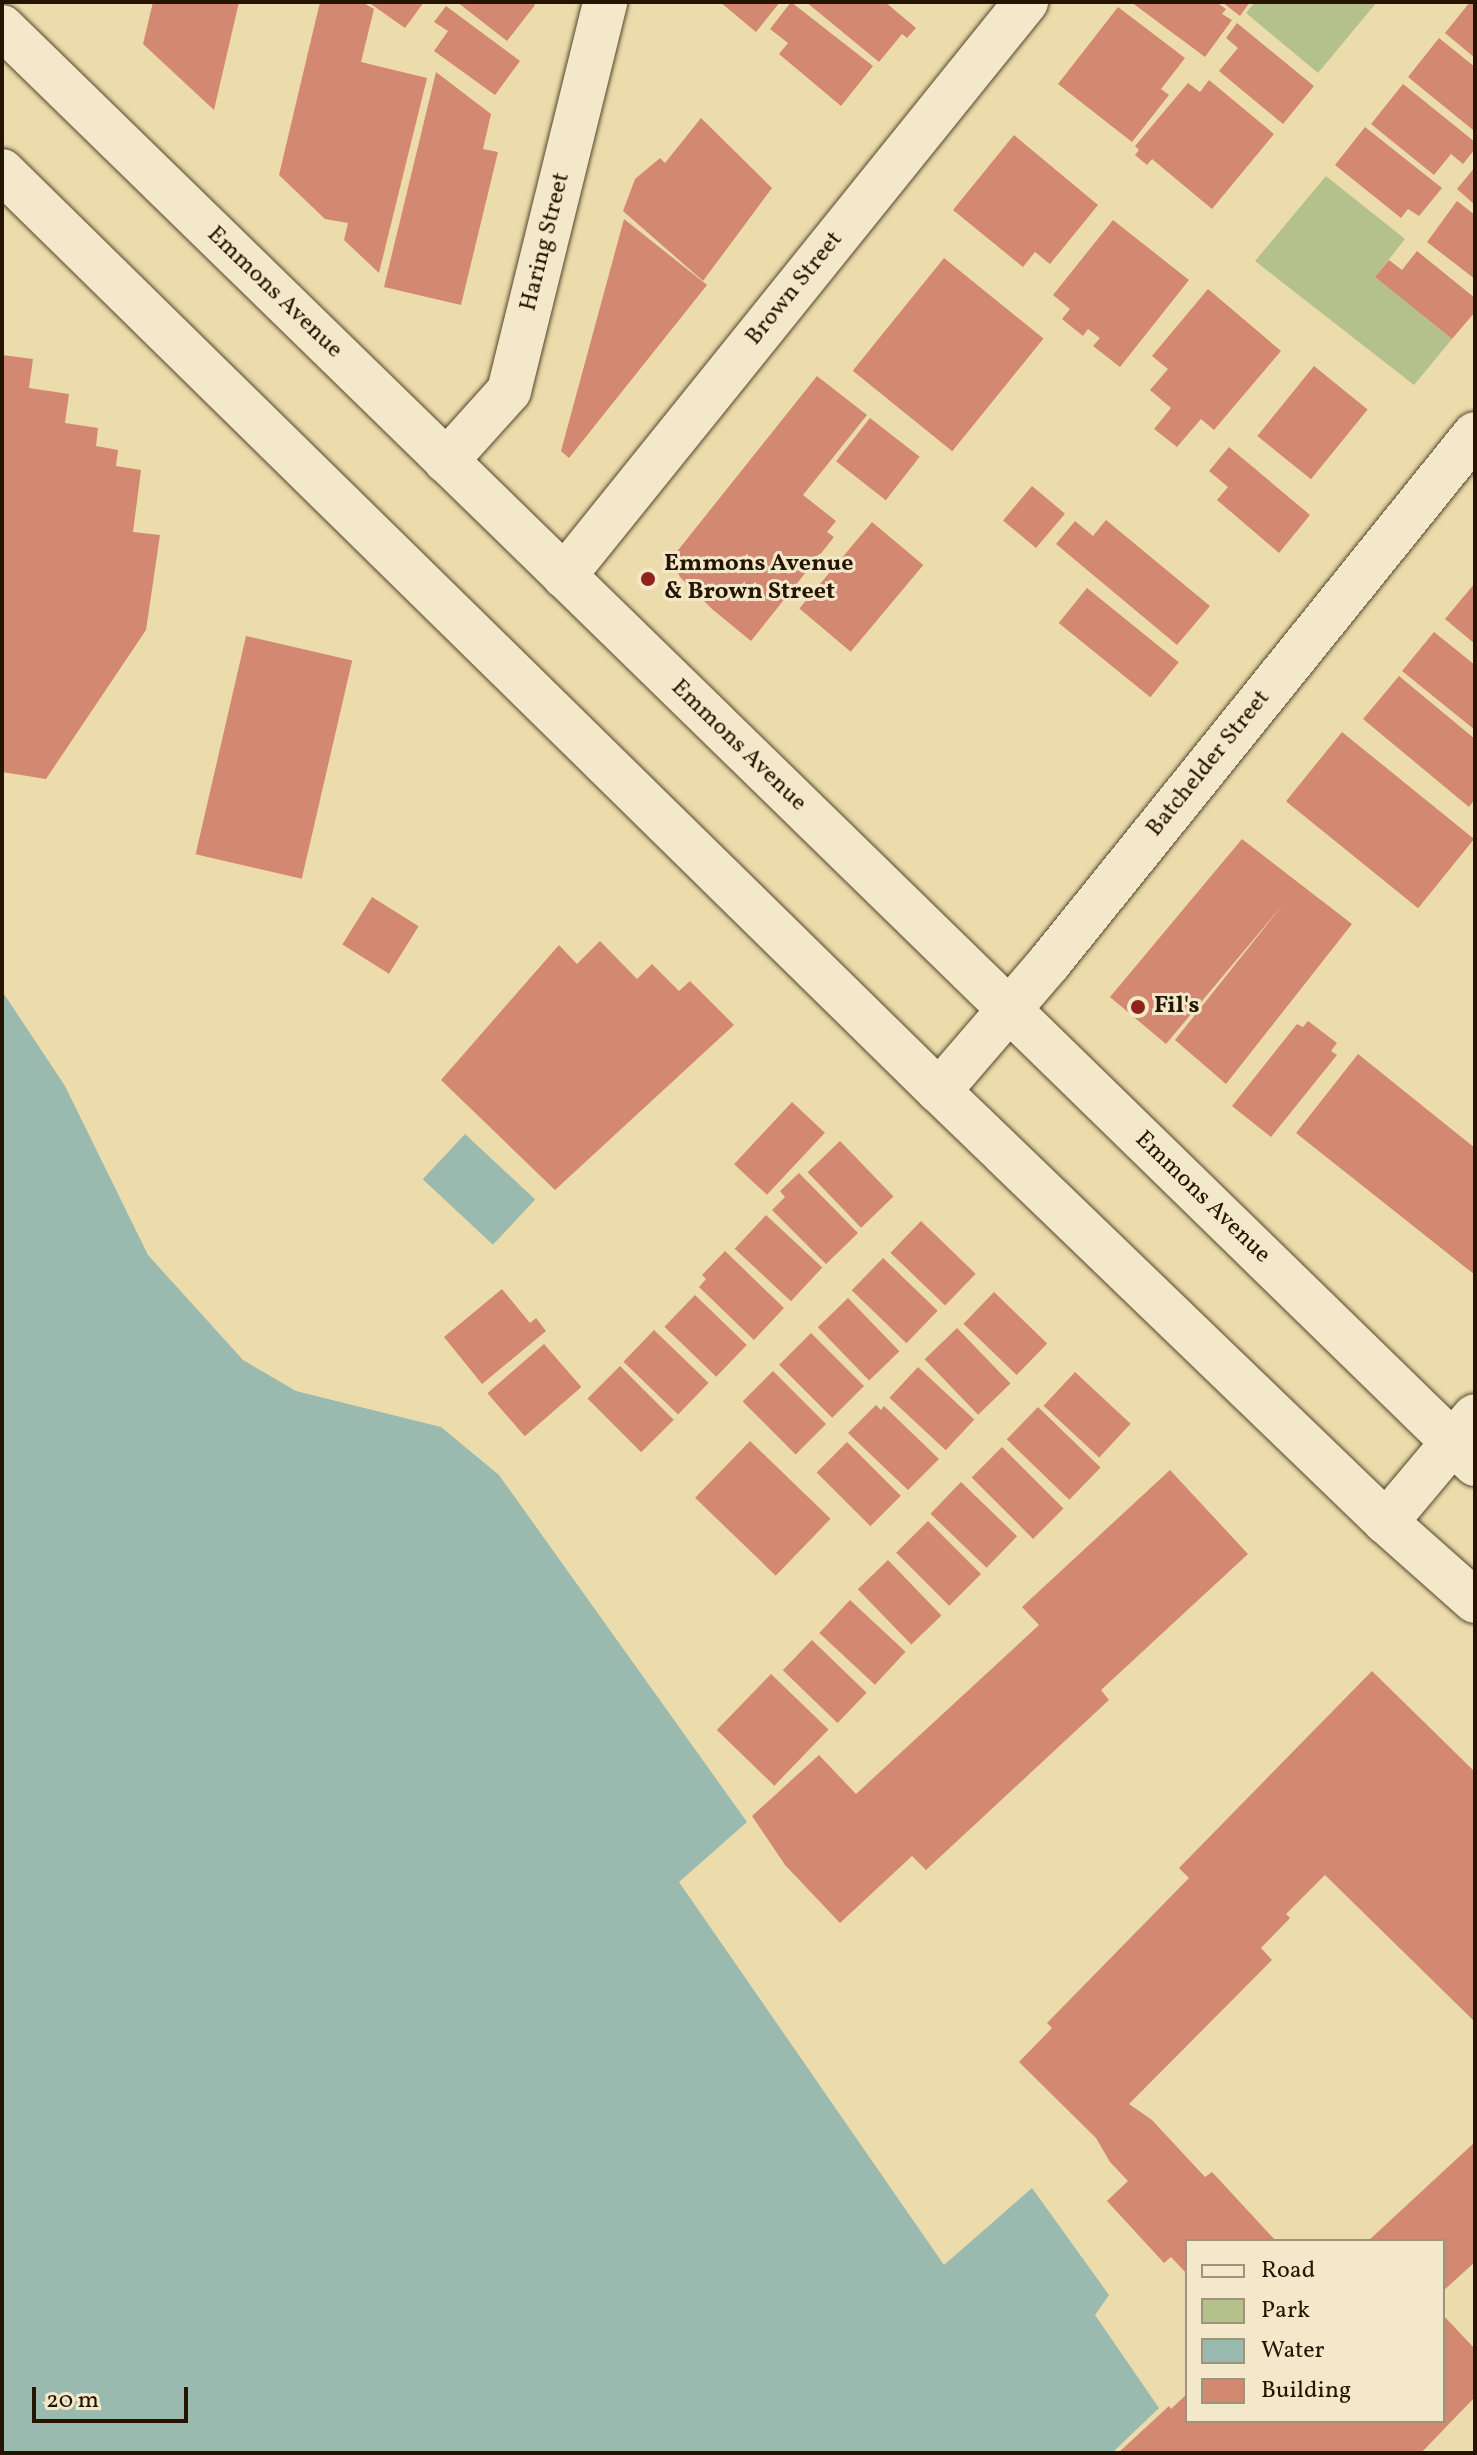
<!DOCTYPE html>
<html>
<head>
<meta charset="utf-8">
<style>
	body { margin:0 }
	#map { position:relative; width:1477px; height:2455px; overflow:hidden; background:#ecdcac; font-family:Vollkorn,serif }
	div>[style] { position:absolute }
	.green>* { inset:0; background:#b4c18c }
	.water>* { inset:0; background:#9abab0; transform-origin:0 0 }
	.building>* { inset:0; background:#d38872; transform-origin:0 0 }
	.roads { filter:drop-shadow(0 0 2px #56462b) drop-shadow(0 0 2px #56462b) }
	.street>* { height:44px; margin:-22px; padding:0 22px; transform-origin:22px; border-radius:22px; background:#f3e8c9 }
	.secondary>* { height:44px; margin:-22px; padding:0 22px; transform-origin:22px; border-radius:22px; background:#f3e8c9 }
	.dots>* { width:22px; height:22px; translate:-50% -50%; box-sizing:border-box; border:4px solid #f3e8c9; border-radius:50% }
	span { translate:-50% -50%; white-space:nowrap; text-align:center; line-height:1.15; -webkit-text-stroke:6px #f3e8c9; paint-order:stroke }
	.street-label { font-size:24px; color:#241400 }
	.poi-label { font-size:24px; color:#241400; font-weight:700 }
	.left { translate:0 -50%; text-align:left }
	.frame { position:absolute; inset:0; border:4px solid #241400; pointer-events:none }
	.legend { position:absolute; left:1185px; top:2239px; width:260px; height:184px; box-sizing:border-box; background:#f3e8c9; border:2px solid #a09379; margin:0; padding:10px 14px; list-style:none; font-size:24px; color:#241400 }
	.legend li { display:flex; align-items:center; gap:16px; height:40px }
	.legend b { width:40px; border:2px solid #a09379 }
	.scale { position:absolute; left:32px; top:2387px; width:156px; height:36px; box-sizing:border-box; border:4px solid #241400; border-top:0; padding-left:10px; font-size:24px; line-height:28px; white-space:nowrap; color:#241400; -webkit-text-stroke:6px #f3e8c9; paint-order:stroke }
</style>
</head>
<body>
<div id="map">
	<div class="green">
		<div style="clip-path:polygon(1255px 2px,1377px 2px,1318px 73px,1246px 13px)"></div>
		<div style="clip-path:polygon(1326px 176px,1405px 239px,1375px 277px,1452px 339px,1414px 385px,1255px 261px)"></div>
	</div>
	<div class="water">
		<div style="clip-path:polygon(2px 991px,65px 1086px,148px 1255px,243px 1360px,296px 1391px,441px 1427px,499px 1475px,747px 1822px,679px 1882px,944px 2265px,1032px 2188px,1109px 2295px,1095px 2315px,1159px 2408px,1112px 2453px,2px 2453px)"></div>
		<div style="left:465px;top:1134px;width:96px;height:62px;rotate:43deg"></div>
	</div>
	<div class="building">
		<div style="clip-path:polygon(153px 2px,239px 2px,214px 110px,143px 44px)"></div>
		<div style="clip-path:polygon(320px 2px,362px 2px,374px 9px,361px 62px,427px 78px,379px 273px,344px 240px,348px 223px,325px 219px,279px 175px)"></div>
		<div style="clip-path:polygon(368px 2px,424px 2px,405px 28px)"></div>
		<div style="clip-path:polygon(457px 2px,531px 2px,535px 5px,507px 41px)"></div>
		<div style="clip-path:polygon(720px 2px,780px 2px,756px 32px)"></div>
		<div style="clip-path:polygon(791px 2px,873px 66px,841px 106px,779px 54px,788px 43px,770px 29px)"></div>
		<div style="clip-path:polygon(806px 2px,885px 2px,916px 28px,907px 38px,902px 34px,879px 62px)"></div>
		<div style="clip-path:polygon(1131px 2px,1216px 2px,1226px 9px,1222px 14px,1232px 20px,1205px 57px)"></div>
		<div style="clip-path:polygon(1222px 2px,1250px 2px,1240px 16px)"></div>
		<div style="clip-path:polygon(1470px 2px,1475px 2px,1475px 58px,1445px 33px)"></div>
		<div style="clip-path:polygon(446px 6px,520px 61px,495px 95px,434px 51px,448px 31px,434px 22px)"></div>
		<div style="clip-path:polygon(1118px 7px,1185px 58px,1161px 89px,1169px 95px,1132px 142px,1058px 84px)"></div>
		<div style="clip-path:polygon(1237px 23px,1314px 86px,1283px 124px,1219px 71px,1238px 48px,1226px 38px)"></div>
		<div style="clip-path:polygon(1439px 38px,1475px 67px,1473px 130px,1408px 77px)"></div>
		<div style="clip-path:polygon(436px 72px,491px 114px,483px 149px,498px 152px,461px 305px,384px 287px)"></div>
		<div style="clip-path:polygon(1209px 80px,1274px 134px,1212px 209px,1152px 159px,1147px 165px,1135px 155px,1139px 150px,1135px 146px,1188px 83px,1200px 92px)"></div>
		<div style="clip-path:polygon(1403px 84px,1475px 142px,1475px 149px,1463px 164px,1451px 154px,1434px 175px,1371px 124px)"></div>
		<div style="clip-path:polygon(701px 118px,772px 188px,703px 281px,623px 211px,635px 179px,660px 158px,665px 163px)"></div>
		<div style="clip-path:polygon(1365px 127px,1442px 188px,1419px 216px,1408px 209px,1401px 218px,1335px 165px)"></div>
		<div style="clip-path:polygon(1014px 135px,1098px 205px,1050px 264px,1035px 252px,1023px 267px,953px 210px)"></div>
		<div style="clip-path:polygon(1475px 167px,1475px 205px,1457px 189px)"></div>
		<div style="clip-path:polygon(1457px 201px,1475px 215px,1475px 279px,1427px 242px)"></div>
		<div style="clip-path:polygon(624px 219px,707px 285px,569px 458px,561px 451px)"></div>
		<div style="clip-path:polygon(1113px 220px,1189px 280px,1120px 367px,1093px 346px,1100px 338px,1088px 329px,1083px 336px,1062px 319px,1070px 309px,1053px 295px)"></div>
		<div style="clip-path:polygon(1417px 251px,1475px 298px,1475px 312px,1452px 339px,1375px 277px,1389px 260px,1402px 270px)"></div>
		<div style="left:944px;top:258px;width:128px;height:145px;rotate:39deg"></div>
		<div style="clip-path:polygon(1208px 289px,1281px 351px,1214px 430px,1201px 419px,1177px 447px,1154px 429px,1171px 408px,1150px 390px,1168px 369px,1152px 356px)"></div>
		<div style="clip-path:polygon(2px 355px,33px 359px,29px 388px,69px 394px,65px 423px,98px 428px,96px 446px,118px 450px,116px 466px,141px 470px,133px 532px,160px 535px,146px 630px,46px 779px,2px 772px)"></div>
		<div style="left:1314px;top:366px;width:69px;height:90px;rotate:39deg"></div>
		<div style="clip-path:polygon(817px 376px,867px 415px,803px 495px,836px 521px,827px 532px,834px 537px,751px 641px,712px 609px,680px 577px,671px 559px)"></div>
		<div style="left:870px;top:418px;width:63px;height:55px;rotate:38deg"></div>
		<div style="clip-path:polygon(1229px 447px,1310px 515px,1279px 553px,1217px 500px,1228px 487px,1209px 471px)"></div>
		<div style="left:1032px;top:486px;width:43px;height:45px;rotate:40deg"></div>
		<div style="clip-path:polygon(1106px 520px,1210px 606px,1177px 645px,1056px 544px,1075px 521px,1093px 536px)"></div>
		<div style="left:872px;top:522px;width:67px;height:113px;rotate:40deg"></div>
		<div style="clip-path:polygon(1475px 583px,1475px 644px,1445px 619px)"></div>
		<div style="left:1087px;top:588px;width:118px;height:45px;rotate:39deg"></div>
		<div style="clip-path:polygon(1434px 632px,1475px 665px,1475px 730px,1402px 671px)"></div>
		<div style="left:246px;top:636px;width:109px;height:224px;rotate:13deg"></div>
		<div style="clip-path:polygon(1399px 676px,1475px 739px,1475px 799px,1469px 807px,1363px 719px)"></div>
		<div style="left:1342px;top:732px;width:170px;height:89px;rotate:39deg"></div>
		<div style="clip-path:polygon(1242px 839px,1352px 924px,1226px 1084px,1175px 1040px,1285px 902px,1166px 1044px,1110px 997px)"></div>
		<div style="left:372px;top:897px;width:55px;height:56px;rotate:32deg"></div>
		<div style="clip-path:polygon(600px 941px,637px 979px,652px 964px,679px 991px,690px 981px,734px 1025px,555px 1190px,441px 1080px,559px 945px,577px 964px)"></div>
		<div style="clip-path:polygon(1308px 1021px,1337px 1043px,1331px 1051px,1337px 1055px,1271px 1137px,1232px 1106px,1297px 1024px,1303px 1027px)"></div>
		<div style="clip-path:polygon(1358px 1054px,1475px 1148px,1475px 1275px,1296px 1133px)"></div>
		<div style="left:792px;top:1102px;width:45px;height:85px;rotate:43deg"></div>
		<div style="left:840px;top:1141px;width:77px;height:45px;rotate:46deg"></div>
		<div style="clip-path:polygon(799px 1173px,858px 1233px,826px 1264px,772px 1210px,785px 1197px,780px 1191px)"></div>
		<div style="left:766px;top:1215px;width:77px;height:46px;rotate:43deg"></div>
		<div style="left:921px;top:1221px;width:76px;height:44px;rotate:44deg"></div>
		<div style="clip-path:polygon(725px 1251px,784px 1308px,754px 1340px,699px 1287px,706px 1279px,702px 1275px)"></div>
		<div style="left:883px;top:1258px;width:76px;height:45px;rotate:44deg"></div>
		<div style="clip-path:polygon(502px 1289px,530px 1323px,536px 1318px,546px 1331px,482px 1384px,444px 1337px)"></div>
		<div style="left:994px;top:1292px;width:74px;height:44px;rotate:44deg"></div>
		<div style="left:695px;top:1295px;width:72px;height:44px;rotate:44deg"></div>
		<div style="left:848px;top:1298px;width:74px;height:42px;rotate:46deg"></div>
		<div style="left:957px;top:1328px;width:77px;height:45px;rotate:46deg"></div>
		<div style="left:654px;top:1330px;width:76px;height:44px;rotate:44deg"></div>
		<div style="left:811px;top:1333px;width:75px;height:45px;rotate:45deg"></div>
		<div style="left:544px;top:1344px;width:57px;height:75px;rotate:49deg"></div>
		<div style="left:620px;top:1366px;width:76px;height:46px;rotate:45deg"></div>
		<div style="left:918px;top:1367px;width:77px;height:42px;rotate:43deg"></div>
		<div style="left:773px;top:1371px;width:75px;height:43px;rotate:45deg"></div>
		<div style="left:1075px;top:1372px;width:76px;height:46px;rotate:43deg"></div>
		<div style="clip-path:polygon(876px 1405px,881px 1410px,884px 1406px,939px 1459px,908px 1490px,848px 1433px)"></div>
		<div style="left:1038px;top:1407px;width:87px;height:45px;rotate:44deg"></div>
		<div style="left:750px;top:1441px;width:112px;height:79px;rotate:44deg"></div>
		<div style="left:847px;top:1442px;width:76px;height:43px;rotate:45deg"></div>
		<div style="left:1002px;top:1447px;width:87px;height:43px;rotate:45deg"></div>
		<div style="clip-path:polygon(1170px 1470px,1248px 1554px,1101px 1690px,1109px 1700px,926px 1870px,912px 1856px,840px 1923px,785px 1865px,752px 1816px,819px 1755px,856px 1794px,1039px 1625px,1022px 1607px)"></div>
		<div style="left:961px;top:1482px;width:78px;height:44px;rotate:44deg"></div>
		<div style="left:928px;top:1521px;width:75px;height:45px;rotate:45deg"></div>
		<div style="left:888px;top:1560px;width:77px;height:42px;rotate:46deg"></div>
		<div style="left:850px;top:1600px;width:76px;height:45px;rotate:43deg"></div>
		<div style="left:812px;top:1640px;width:76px;height:42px;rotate:44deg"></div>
		<div style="clip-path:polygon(1372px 1671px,1475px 1772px,1475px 2022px,1325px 1875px,1286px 1914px,1290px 1918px,1261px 1948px,1272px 1960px,1129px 2104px,1152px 2120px,1205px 2177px,1212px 2172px,1276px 2241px,1187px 2241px,1187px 2274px,1171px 2257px,1164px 2263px,1107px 2201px,1128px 2181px,1110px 2162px,1096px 2138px,1019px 2062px,1052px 2028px,1047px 2023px,1189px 1878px,1179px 1868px)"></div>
		<div style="left:771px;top:1674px;width:80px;height:78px;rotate:44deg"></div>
		<div style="clip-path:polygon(1475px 2142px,1475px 2262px,1443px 2291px,1443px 2241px,1368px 2241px)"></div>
		<div style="clip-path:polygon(1443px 2315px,1475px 2349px,1475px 2397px,1421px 2453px,1118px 2453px,1169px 2406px,1171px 2409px,1187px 2394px,1187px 2421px,1443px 2421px)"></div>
	</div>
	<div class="roads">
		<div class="street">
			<div style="left:446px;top:461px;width:94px;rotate:-48deg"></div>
			<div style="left:509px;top:391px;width:401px;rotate:-76.1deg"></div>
			<div style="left:564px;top:576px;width:737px;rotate:-51.17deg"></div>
			<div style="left:939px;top:1091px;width:169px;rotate:-49.3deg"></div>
			<div style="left:1049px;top:963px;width:679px;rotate:-51.16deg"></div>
			<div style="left:1386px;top:1522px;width:138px;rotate:-50deg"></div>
		</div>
		<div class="secondary">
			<div style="left:2px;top:27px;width:2058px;rotate:44.29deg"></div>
			<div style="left:2px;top:171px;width:1313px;rotate:44.48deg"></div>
			<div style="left:939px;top:1091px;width:621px;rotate:43.96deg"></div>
			<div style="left:1386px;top:1522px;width:119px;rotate:41.6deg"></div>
		</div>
	</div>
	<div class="dots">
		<div style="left:648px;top:579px;background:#8f2418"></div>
		<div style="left:1138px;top:1007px;background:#8f2418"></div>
	</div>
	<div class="street-label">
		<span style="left:546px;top:242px;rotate:-76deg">Haring Street</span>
		<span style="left:795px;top:289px;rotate:-51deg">Brown Street</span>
		<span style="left:274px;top:293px;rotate:44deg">Emmons Avenue</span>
		<span style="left:738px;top:746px;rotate:44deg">Emmons Avenue</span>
		<span style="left:1209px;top:764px;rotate:-51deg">Batchelder Street</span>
		<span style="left:1202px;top:1198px;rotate:44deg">Emmons Avenue</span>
	</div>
	<div class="poi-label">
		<span class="left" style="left:664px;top:579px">Emmons Avenue<br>&amp; Brown Street</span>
		<span class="left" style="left:1154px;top:1007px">Fil's</span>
	</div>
	<div class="frame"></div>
	<ul class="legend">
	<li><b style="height:10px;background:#f3e8c9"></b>Road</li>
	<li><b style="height:22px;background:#b4c18c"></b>Park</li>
	<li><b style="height:22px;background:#9abab0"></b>Water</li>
	<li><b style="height:22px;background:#d38872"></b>Building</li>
	</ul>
	<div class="scale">20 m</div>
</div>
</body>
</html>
